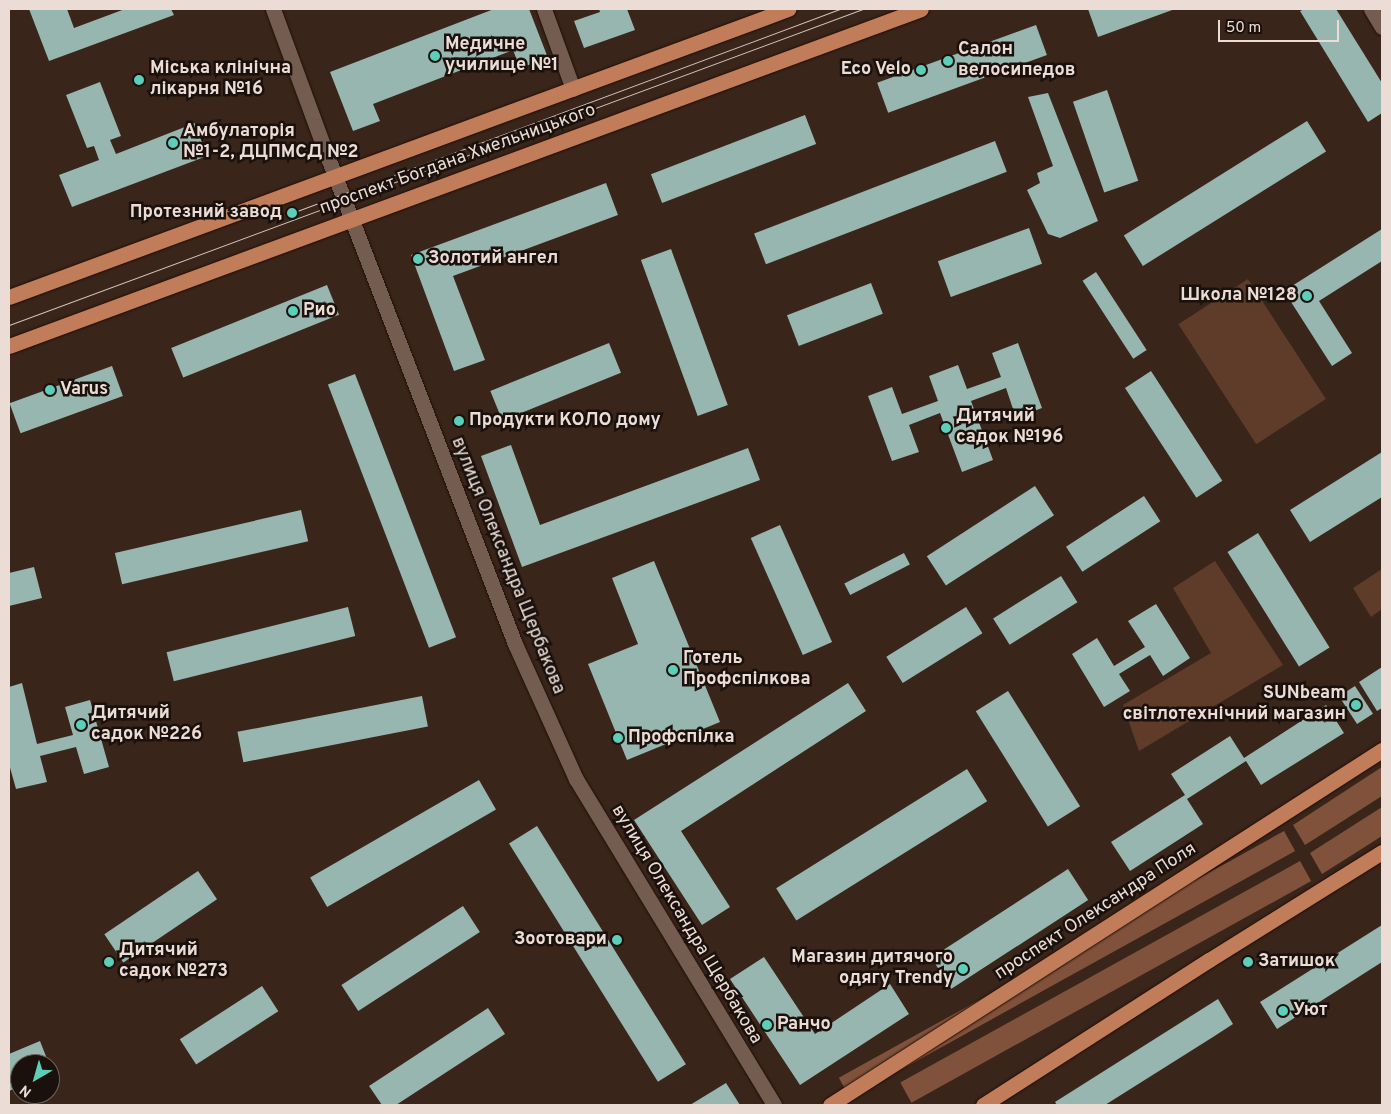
<!DOCTYPE html>
<html>
<head>
<meta charset="utf-8">
<style>
	body { margin:0 }
	#map { position:relative; width:1391px; height:1114px; overflow:hidden; background:#3a251b; font-family:Overpass,sans-serif }
	div>[style] { position:absolute }
	.green>* { inset:0; background:#5f3c2a; transform-origin:0 0 }
	.forest>* { inset:0; background:#81523b; transform-origin:0 0 }
	.building>* { inset:0; background:#96b6af; transform-origin:0 0 }
	.roads { filter:drop-shadow(0 0 1px #200e05) drop-shadow(0 0 1px #200e05) }
	.minor>* { height:15px; margin:-7.5px; padding:0 7.5px; transform-origin:7.5px; border-radius:7.5px; background:#745c50 }
	.major>* { height:15px; margin:-7.5px; padding:0 7.5px; transform-origin:7.5px; border-radius:7.5px; background:#c17c59 }
	.tram>* { height:1px; margin:-0.5px; padding:0 0.5px; transform-origin:0.5px; border-radius:0.5px; background:#d2c3bc }
	.dots>* { width:14px; height:14px; translate:-50% -50%; box-sizing:border-box; border:2px solid #1a110c; border-radius:50% }
	span { translate:-50% -50%; white-space:nowrap; text-align:center; line-height:1.15; -webkit-text-stroke:5px #1a110c; paint-order:stroke }
	.poi-label { font-size:18px; color:#ebdcd6; font-weight:700 }
	.left { translate:0 -50%; text-align:left }
	.right { translate:-100% -50%; text-align:right }
	.street-label { font-size:18px; color:#ebdcd6 }
	.frame { position:absolute; inset:0; border:10px solid #ebdcd6; pointer-events:none }
	.north { position:absolute; left:10px; top:1054px; width:50px; height:50px; box-sizing:border-box; background:#1a110c; border:1px solid #6e625d; border-radius:50%; rotate:218deg; font-size:14px; font-weight:700; line-height:20px; text-align:center; color:#ebdcd6 }
	.north::after { content:''; display:block; margin:auto; width:18px; height:22px; background:#5cceba; clip-path:polygon(50% 0,100% 100%,50% 72%,0 100%) }
	.scale { position:absolute; left:1218px; top:20px; width:121px; height:22px; box-sizing:border-box; border:2px solid #ebdcd6; border-top:0; padding-left:6px; font-size:15px; line-height:18px; white-space:nowrap; color:#ebdcd6; -webkit-text-stroke:4px #1a110c; paint-order:stroke }
</style>
</head>
<body>
<div id="map">
	<div class="green">
		<div style="left:1248px;top:279px;width:143px;height:83px;rotate:57deg"></div>
		<div style="clip-path:polygon(1215px 561px,1283px 665px,1139px 751px,1123px 705px,1211px 653px,1173px 588px)"></div>
		<div style="clip-path:polygon(1382px 569px,1382px 609px,1371px 617px,1353px 588px)"></div>
	</div>
	<div class="forest">
		<div style="clip-path:polygon(1382px 767px,1382px 796px,1305px 845px,1293px 825px)"></div>
		<div style="clip-path:polygon(1382px 807px,1382px 836px,1322px 874px,1310px 853px)"></div>
		<div style="left:1284px;top:831px;width:23px;height:509px;rotate:61deg"></div>
		<div style="left:1300px;top:861px;width:23px;height:457px;rotate:61deg"></div>
	</div>
	<div class="building">
		<div style="clip-path:polygon(29px 9px,67px 9px,74px 28px,125px 9px,171px 9px,174px 15px,49px 61px)"></div>
		<div style="clip-path:polygon(494px 9px,529px 9px,548px 58px,520px 68px,513px 50px,373px 104px,380px 121px,353px 131px,330px 72px)"></div>
		<div style="clip-path:polygon(599px 9px,627px 9px,635px 30px,584px 48px,574px 21px,600px 12px)"></div>
		<div style="clip-path:polygon(1088px 9px,1175px 9px,1098px 37px)"></div>
		<div style="clip-path:polygon(1305px 9px,1336px 9px,1382px 83px,1382px 113px,1368px 122px,1300px 11px)"></div>
		<div style="left:1036px;top:25px;width:32px;height:169px;rotate:70deg"></div>
		<div style="clip-path:polygon(100px 82px,121px 136px,110px 140px,116px 154px,195px 123px,207px 156px,72px 207px,59px 175px,99px 160px,94px 146px,87px 148px,66px 95px)"></div>
		<div style="left:1107px;top:90px;width:96px;height:36px;rotate:71deg"></div>
		<div style="clip-path:polygon(1048px 93px,1098px 221px,1060px 238px,1048px 234px,1027px 190px,1040px 183px,1037px 173px,1053px 166px,1028px 97px)"></div>
		<div style="left:805px;top:115px;width:31px;height:165px;rotate:69deg"></div>
		<div style="left:1307px;top:121px;width:36px;height:216px;rotate:58deg"></div>
		<div style="left:995px;top:141px;width:33px;height:258px;rotate:69deg"></div>
		<div style="clip-path:polygon(606px 183px,618px 215px,453px 276px,485px 360px,454px 371px,411px 255px)"></div>
		<div style="left:1029px;top:228px;width:38px;height:97px;rotate:70deg"></div>
		<div style="clip-path:polygon(1382px 229px,1382px 261px,1319px 301px,1352px 353px,1332px 366px,1284px 291px)"></div>
		<div style="left:671px;top:249px;width:166px;height:32px;rotate:70deg"></div>
		<div style="left:1096px;top:272px;width:93px;height:16px;rotate:57deg"></div>
		<div style="left:871px;top:283px;width:33px;height:90px;rotate:69deg"></div>
		<div style="left:327px;top:285px;width:32px;height:168px;rotate:68deg"></div>
		<div style="left:609px;top:343px;width:32px;height:128px;rotate:68deg"></div>
		<div style="clip-path:polygon(1018px 343px,1042px 408px,1016px 418px,1006px 388px,971px 401px,993px 460px,962px 472px,940px 413px,909px 425px,919px 452px,892px 461px,868px 396px,892px 387px,902px 414px,938px 401px,929px 376px,958px 365px,967px 389px,1001px 377px,992px 353px)"></div>
		<div style="left:112px;top:366px;width:32px;height:109px;rotate:70deg"></div>
		<div style="left:1151px;top:371px;width:131px;height:31px;rotate:57deg"></div>
		<div style="left:355px;top:374px;width:282px;height:29px;rotate:69deg"></div>
		<div style="clip-path:polygon(511px 445px,540px 525px,748px 448px,760px 480px,522px 567px,481px 456px)"></div>
		<div style="clip-path:polygon(1382px 452px,1382px 497px,1310px 542px,1290px 510px)"></div>
		<div style="left:1035px;top:486px;width:35px;height:129px;rotate:57deg"></div>
		<div style="left:1144px;top:496px;width:30px;height:93px;rotate:57deg"></div>
		<div style="left:301px;top:510px;width:32px;height:191px;rotate:77deg"></div>
		<div style="left:780px;top:525px;width:128px;height:32px;rotate:66deg"></div>
		<div style="left:1258px;top:533px;width:135px;height:36px;rotate:58deg"></div>
		<div style="left:904px;top:553px;width:13px;height:67px;rotate:63deg"></div>
		<div style="clip-path:polygon(654px 561px,720px 722px,627px 760px,588px 664px,638px 644px,612px 578px)"></div>
		<div style="clip-path:polygon(34px 567px,42px 598px,9px 606px,9px 573px)"></div>
		<div style="left:1061px;top:576px;width:31px;height:80px;rotate:58deg"></div>
		<div style="clip-path:polygon(1156px 604px,1190px 658px,1163px 676px,1150px 655px,1119px 674px,1130px 691px,1104px 707px,1072px 654px,1097px 638px,1114px 666px,1145px 647px,1128px 621px)"></div>
		<div style="left:348px;top:607px;width:30px;height:187px;rotate:76deg"></div>
		<div style="left:966px;top:607px;width:31px;height:94px;rotate:58deg"></div>
		<div style="clip-path:polygon(1382px 667px,1382px 708px,1377px 711px,1359px 682px)"></div>
		<div style="clip-path:polygon(22px 683px,37px 744px,73px 735px,65px 707px,90px 700px,109px 767px,84px 774px,76px 747px,40px 756px,47px 782px,16px 789px,9px 764px,9px 687px)"></div>
		<div style="clip-path:polygon(848px 683px,866px 711px,681px 831px,730px 907px,702px 925px,634px 820px)"></div>
		<div style="left:1355px;top:686px;width:33px;height:19px;rotate:57deg"></div>
		<div style="left:1008px;top:691px;width:136px;height:38px;rotate:58deg"></div>
		<div style="left:422px;top:696px;width:31px;height:188px;rotate:79deg"></div>
		<div style="clip-path:polygon(1326px 705px,1344px 733px,1261px 785px,1246px 761px,1187px 799px,1203px 824px,1130px 871px,1111px 842px,1185px 795px,1171px 774px,1230px 736px,1244px 758px)"></div>
		<div style="left:967px;top:769px;width:38px;height:225px;rotate:58deg"></div>
		<div style="left:479px;top:780px;width:34px;height:195px;rotate:60deg"></div>
		<div style="left:537px;top:826px;width:281px;height:33px;rotate:58deg"></div>
		<div style="left:1068px;top:869px;width:37px;height:163px;rotate:57deg"></div>
		<div style="left:198px;top:871px;width:34px;height:113px;rotate:56deg"></div>
		<div style="left:463px;top:906px;width:31px;height:145px;rotate:57deg"></div>
		<div style="clip-path:polygon(1382px 925px,1382px 962px,1277px 1029px,1260px 1002px)"></div>
		<div style="clip-path:polygon(764px 957px,815px 1034px,890px 984px,909px 1014px,800px 1085px,730px 979px)"></div>
		<div style="left:262px;top:986px;width:30px;height:98px;rotate:57deg"></div>
		<div style="clip-path:polygon(1218px 999px,1233px 1024px,1213px 1037px,1105px 1105px,1057px 1105px,1055px 1102px)"></div>
		<div style="clip-path:polygon(488px 1008px,505px 1034px,396px 1105px,382px 1105px,369px 1086px)"></div>
		<div style="clip-path:polygon(40px 1041px,49px 1064px,20px 1064px,20px 1086px,9px 1091px,9px 1054px)"></div>
		<div style="clip-path:polygon(726px 1083px,740px 1105px,690px 1105px)"></div>
	</div>
	<div class="roads">
		<div class="minor">
			<div style="left:273px;top:9px;width:150px;rotate:69.8deg"></div>
			<div style="left:325px;top:150px;width:529px;rotate:68.96deg"></div>
			<div style="left:515px;top:644px;width:148px;rotate:65.7deg"></div>
			<div style="left:576px;top:779px;width:381px;rotate:58.7deg"></div>
			<div style="left:544px;top:9px;width:85px;rotate:70.1deg"></div>
			<div style="left:1371px;top:9px;width:21px;rotate:59deg"></div>
		</div>
		<div class="major">
			<div style="left:9px;top:297px;width:831px;rotate:-20.29deg"></div>
			<div style="left:9px;top:346px;width:972px;rotate:-20.28deg"></div>
			<div style="left:830px;top:1105px;width:656px;rotate:-32.75deg"></div>
			<div style="left:983px;top:1105px;width:269px;rotate:-32.7deg"></div>
			<div style="left:1209px;top:960px;width:204px;rotate:-32deg"></div>
		</div>
	</div>
	<div class="tram">
		<div style="left:297px;top:211px;width:579px;rotate:-20.41deg"></div>
		<div style="left:9px;top:325px;width:911px;rotate:-20.31deg"></div>
	</div>
	<div class="dots">
		<div style="left:435px;top:56px;background:#5cceba"></div>
		<div style="left:948px;top:61px;background:#5cceba"></div>
		<div style="left:921px;top:70px;background:#5cceba"></div>
		<div style="left:139px;top:80px;background:#5cceba"></div>
		<div style="left:173px;top:143px;background:#5cceba"></div>
		<div style="left:292px;top:213px;background:#5cceba"></div>
		<div style="left:418px;top:259px;background:#5cceba"></div>
		<div style="left:1307px;top:296px;background:#5cceba"></div>
		<div style="left:293px;top:311px;background:#5cceba"></div>
		<div style="left:50px;top:390px;background:#5cceba"></div>
		<div style="left:459px;top:421px;background:#5cceba"></div>
		<div style="left:946px;top:428px;background:#5cceba"></div>
		<div style="left:673px;top:670px;background:#5cceba"></div>
		<div style="left:1356px;top:705px;background:#5cceba"></div>
		<div style="left:81px;top:725px;background:#5cceba"></div>
		<div style="left:618px;top:738px;background:#5cceba"></div>
		<div style="left:617px;top:940px;background:#5cceba"></div>
		<div style="left:109px;top:962px;background:#5cceba"></div>
		<div style="left:1248px;top:962px;background:#5cceba"></div>
		<div style="left:963px;top:969px;background:#5cceba"></div>
		<div style="left:1283px;top:1011px;background:#5cceba"></div>
		<div style="left:767px;top:1025px;background:#5cceba"></div>
	</div>
	<div class="poi-label">
		<span class="left" style="left:445px;top:56px">Медичне<br>училище №1</span>
		<span class="left" style="left:958px;top:61px">Салон<br>велосипедов</span>
		<span class="left" style="left:150px;top:80px">Міська клінічна<br>лікарня №16</span>
		<span class="right" style="left:911px;top:70px">Eco Velo</span>
		<span class="left" style="left:183px;top:143px">Амбулаторія<br>№1-2, ДЦПМСД №2</span>
		<span class="right" style="left:282px;top:213px">Протезний завод</span>
		<span class="left" style="left:428px;top:259px">Золотий ангел</span>
		<span class="right" style="left:1297px;top:296px">Школа №128</span>
		<span class="left" style="left:303px;top:311px">Рио</span>
		<span class="left" style="left:60px;top:390px">Varus</span>
		<span class="left" style="left:956px;top:428px">Дитячий<br>садок №196</span>
		<span class="left" style="left:469px;top:421px">Продукти КОЛО дому</span>
		<span class="left" style="left:683px;top:670px">Готель<br>Профспілкова</span>
		<span class="right" style="left:1346px;top:705px">SUNbeam<br>світлотехнічний магазин</span>
		<span class="left" style="left:91px;top:725px">Дитячий<br>садок №226</span>
		<span class="left" style="left:628px;top:738px">Профспілка</span>
		<span class="right" style="left:607px;top:940px">Зоотовари</span>
		<span class="left" style="left:119px;top:962px">Дитячий<br>садок №273</span>
		<span class="right" style="left:953px;top:969px">Магазин дитячого<br>одягу Trendy</span>
		<span class="left" style="left:1258px;top:962px">Затишок</span>
		<span class="left" style="left:1293px;top:1011px">Уют</span>
		<span class="left" style="left:777px;top:1025px">Ранчо</span>
	</div>
	<div class="street-label">
		<span style="left:458px;top:160px;rotate:-20deg">проспект Богдана Хмельницького</span>
		<span style="left:507px;top:566px;rotate:68deg">вулиця Олександра Щербакова</span>
		<span style="left:1096px;top:912px;rotate:-33deg">проспект Олександра Поля</span>
		<span style="left:686px;top:925px;rotate:59deg">вулиця Олександра Щербакова</span>
	</div>
	<div class="frame"></div>
	<div class="north">N</div>
	<div class="scale">50 m</div>
</div>
</body>
</html>
